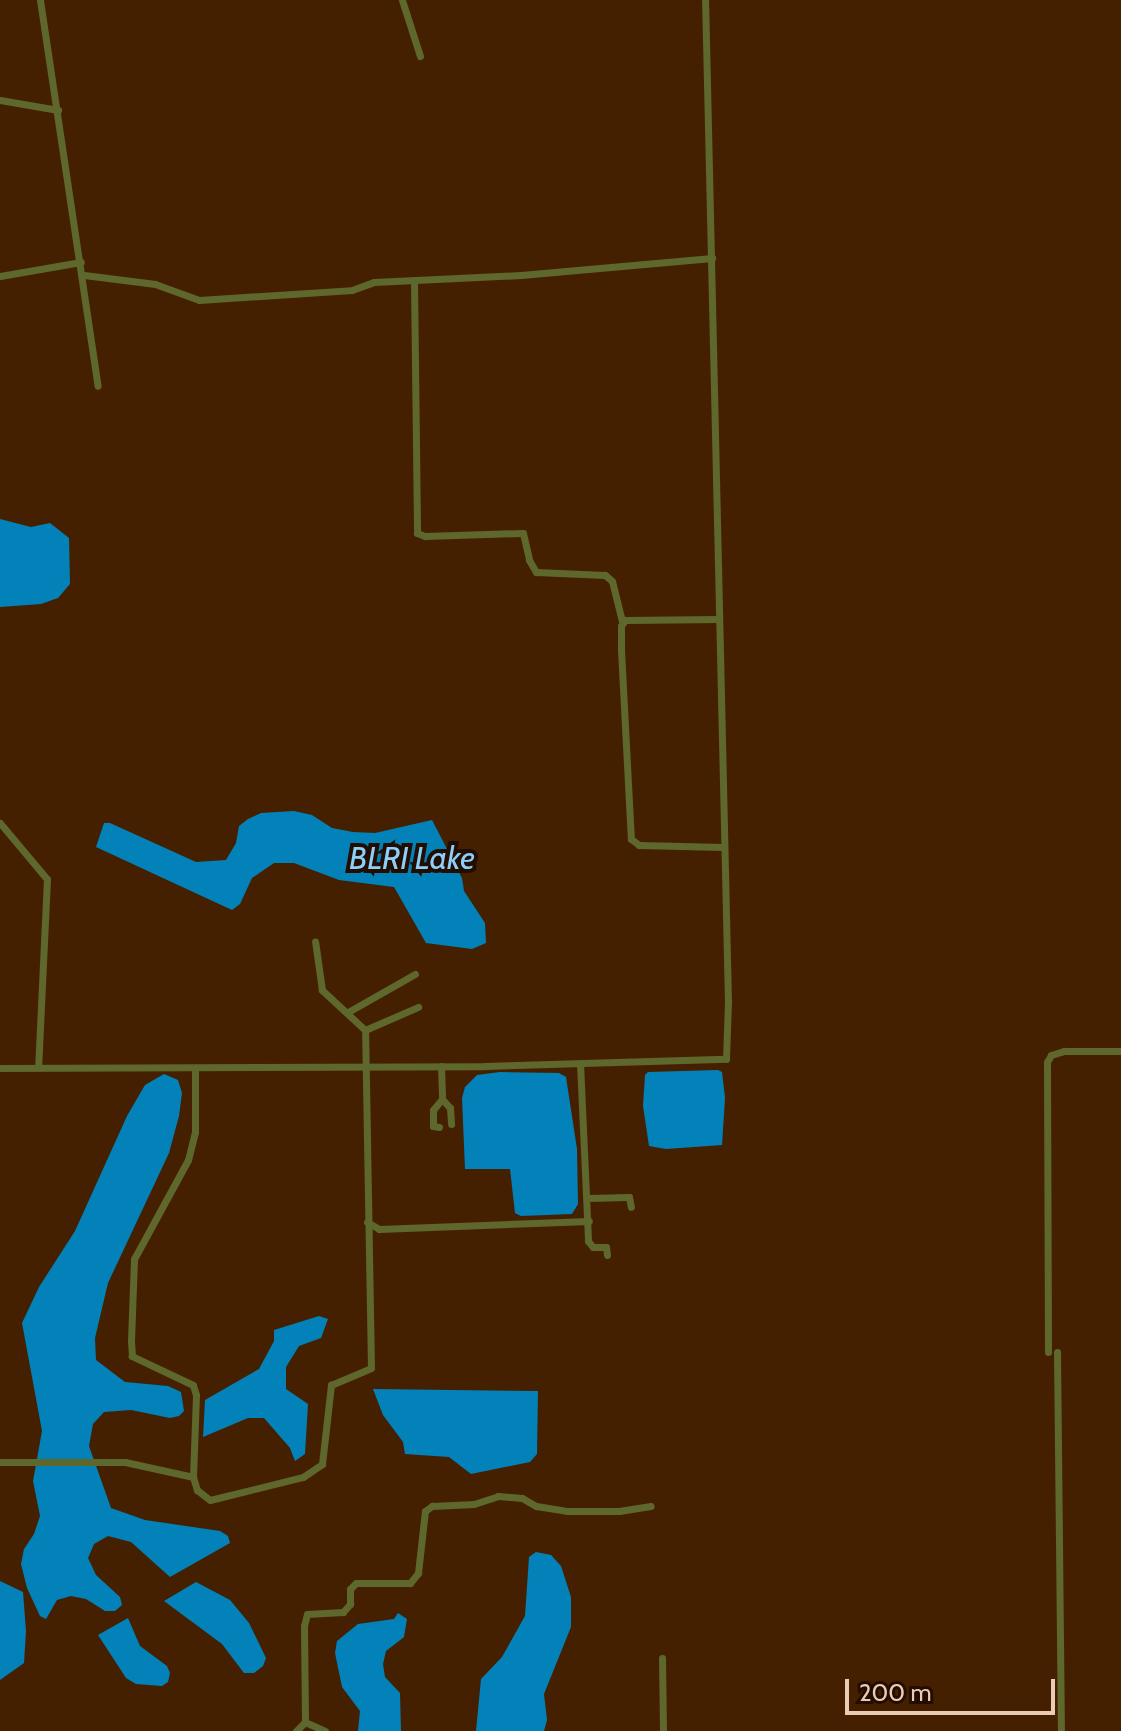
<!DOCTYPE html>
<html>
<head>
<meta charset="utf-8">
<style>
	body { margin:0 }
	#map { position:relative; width:1121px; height:1731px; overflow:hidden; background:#452000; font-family:Cabin,sans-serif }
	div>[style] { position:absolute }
	.water>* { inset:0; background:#0282b8 }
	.minor>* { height:7px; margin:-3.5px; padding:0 3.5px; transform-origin:3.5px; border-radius:3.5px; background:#5e672c }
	span { translate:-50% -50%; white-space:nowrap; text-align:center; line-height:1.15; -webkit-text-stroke:8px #230d00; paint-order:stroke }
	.water-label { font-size:32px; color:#8bd0fb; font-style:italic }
	.scale { position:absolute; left:845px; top:1679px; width:210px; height:36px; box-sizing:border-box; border:4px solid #eacbb6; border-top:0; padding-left:10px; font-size:24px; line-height:28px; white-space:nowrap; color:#eacbb6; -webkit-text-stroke:6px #230d00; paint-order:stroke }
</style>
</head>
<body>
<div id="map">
	<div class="water">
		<div style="clip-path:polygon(0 519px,31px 527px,50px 523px,69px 538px,70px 584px,58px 598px,41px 604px,0 607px)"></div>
		<div style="clip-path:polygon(294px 811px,312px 815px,332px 828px,353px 832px,375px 833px,432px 820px,462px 878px,464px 891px,485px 923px,486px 943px,472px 949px,426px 943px,394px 887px,339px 880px,294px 863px,274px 863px,252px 878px,240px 904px,232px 910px,96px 847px,104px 823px,110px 823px,196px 862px,226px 860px,236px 843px,239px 826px,248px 819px,261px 813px)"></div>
		<div style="clip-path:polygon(718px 1070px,722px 1072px,725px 1098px,722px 1145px,666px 1149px,649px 1146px,643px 1106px,645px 1075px,648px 1072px)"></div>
		<div style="clip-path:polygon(500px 1072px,559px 1073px,566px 1077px,577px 1149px,578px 1204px,572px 1214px,521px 1216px,515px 1213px,510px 1169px,465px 1169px,462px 1098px,465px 1087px,477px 1075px)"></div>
		<div style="clip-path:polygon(164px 1074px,178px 1080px,182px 1093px,179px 1116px,169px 1153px,108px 1283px,95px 1338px,96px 1360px,125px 1382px,168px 1386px,181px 1392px,184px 1411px,179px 1416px,170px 1418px,131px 1410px,104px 1412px,93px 1424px,89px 1446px,111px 1508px,145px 1520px,220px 1531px,228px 1536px,230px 1543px,170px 1577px,131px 1542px,108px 1536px,94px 1544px,88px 1558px,96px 1575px,120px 1597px,122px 1605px,115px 1611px,105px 1611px,86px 1599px,71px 1596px,57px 1600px,46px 1619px,40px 1616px,27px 1588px,21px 1564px,24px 1549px,34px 1534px,40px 1516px,33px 1481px,42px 1431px,22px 1323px,39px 1287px,75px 1231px,127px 1116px,145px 1085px)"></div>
		<div style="clip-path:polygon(319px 1316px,328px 1319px,321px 1338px,299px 1346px,286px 1367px,286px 1389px,308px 1404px,305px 1454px,295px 1461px,290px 1448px,264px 1418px,248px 1418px,203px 1437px,205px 1400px,259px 1369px,274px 1341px,274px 1330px)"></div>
		<div style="clip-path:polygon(373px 1389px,538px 1391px,537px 1454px,530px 1462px,471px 1474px,449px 1457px,405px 1454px,403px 1442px,383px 1415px)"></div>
		<div style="clip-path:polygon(536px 1552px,551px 1555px,561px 1566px,571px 1597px,571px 1627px,544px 1694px,547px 1720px,544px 1731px,476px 1731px,481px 1679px,502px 1657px,525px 1616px,529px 1557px)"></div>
		<div style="clip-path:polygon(0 1581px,23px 1592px,26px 1631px,24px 1663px,0 1680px)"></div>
		<div style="clip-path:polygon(196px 1582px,230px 1600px,249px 1623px,266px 1658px,263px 1666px,254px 1673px,244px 1673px,222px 1644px,164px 1601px)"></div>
		<div style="clip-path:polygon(398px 1613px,407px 1619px,404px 1637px,386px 1651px,383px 1664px,385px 1677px,400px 1693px,401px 1731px,358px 1731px,360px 1711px,342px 1687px,335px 1653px,337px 1641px,358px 1624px,394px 1619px)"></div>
		<div style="clip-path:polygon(128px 1618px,140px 1646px,167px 1666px,170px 1673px,168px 1682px,162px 1686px,136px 1684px,126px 1678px,98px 1635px)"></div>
	</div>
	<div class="minor">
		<div style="left:40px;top:0;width:390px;rotate:81.5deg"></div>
		<div style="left:402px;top:0;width:59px;rotate:72.2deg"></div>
		<div style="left:0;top:100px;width:59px;rotate:9.8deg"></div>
		<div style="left:84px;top:275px;width:72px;rotate:7.2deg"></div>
		<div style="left:155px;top:284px;width:47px;rotate:20deg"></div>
		<div style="left:199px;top:300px;width:153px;rotate:-3.7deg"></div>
		<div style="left:352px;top:290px;width:23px;rotate:-20deg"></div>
		<div style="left:374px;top:282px;width:147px;rotate:-2.7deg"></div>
		<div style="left:521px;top:275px;width:192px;rotate:-5.1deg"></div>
		<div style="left:0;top:276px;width:82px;rotate:-9.8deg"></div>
		<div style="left:414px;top:281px;width:252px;rotate:89.3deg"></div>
		<div style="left:417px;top:533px;width:9px;rotate:21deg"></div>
		<div style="left:425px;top:536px;width:98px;rotate:-1.8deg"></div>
		<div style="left:523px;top:533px;width:28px;rotate:77deg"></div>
		<div style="left:529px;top:560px;width:14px;rotate:60deg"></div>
		<div style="left:536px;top:572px;width:69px;rotate:2.5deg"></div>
		<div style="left:605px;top:575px;width:9px;rotate:41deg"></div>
		<div style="left:612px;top:581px;width:41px;rotate:76deg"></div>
		<div style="left:719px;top:619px;width:94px;rotate:179.4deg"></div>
		<div style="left:625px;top:620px;width:7px;rotate:124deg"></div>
		<div style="left:621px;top:626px;width:24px;rotate:90deg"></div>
		<div style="left:621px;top:650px;width:189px;rotate:87deg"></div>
		<div style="left:631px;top:839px;width:10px;rotate:37deg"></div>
		<div style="left:639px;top:845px;width:84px;rotate:1.4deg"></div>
		<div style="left:0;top:823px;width:73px;rotate:50deg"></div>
		<div style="left:47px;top:879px;width:188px;rotate:92.7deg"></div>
		<div style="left:348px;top:1012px;width:77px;rotate:-29.6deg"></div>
		<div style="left:365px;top:1030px;width:58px;rotate:-23.5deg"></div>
		<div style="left:580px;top:1063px;width:178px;rotate:87.4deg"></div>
		<div style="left:588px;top:1241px;width:8px;rotate:50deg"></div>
		<div style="left:593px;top:1247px;width:13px"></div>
		<div style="left:606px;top:1247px;width:8px;rotate:83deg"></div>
		<div style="left:441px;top:1066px;width:33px;rotate:88deg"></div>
		<div style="left:442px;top:1099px;width:12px;rotate:48deg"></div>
		<div style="left:450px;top:1108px;width:16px;rotate:86deg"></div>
		<div style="left:0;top:1068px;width:485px;rotate:-0.2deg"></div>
		<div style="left:485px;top:1066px;width:241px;rotate:-1.7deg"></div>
		<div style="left:726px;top:1059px;width:57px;rotate:-88deg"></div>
		<div style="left:728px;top:1002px;width:1002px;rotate:-91.31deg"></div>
		<div style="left:439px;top:1127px;width:6px;rotate:-171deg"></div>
		<div style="left:433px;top:1126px;width:16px;rotate:-90deg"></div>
		<div style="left:433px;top:1110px;width:14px;rotate:-51deg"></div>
		<div style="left:587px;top:1198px;width:42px;rotate:-1.4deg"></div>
		<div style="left:629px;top:1197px;width:10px;rotate:79deg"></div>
		<div style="left:367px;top:1222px;width:14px;rotate:30deg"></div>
		<div style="left:379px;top:1229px;width:210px;rotate:-2.2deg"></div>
		<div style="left:1048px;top:1352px;width:290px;rotate:-90.2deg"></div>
		<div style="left:1047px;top:1062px;width:8px;rotate:-60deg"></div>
		<div style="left:1051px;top:1055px;width:14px;rotate:-17deg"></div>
		<div style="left:1064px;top:1051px;width:57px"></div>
		<div style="left:1057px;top:1352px;width:379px;rotate:89.4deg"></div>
		<div style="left:0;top:1462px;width:125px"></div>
		<div style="left:125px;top:1462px;width:70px;rotate:12.4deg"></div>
		<div style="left:193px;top:1477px;width:14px;rotate:73deg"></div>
		<div style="left:197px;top:1490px;width:16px;rotate:38deg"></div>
		<div style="left:210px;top:1500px;width:96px;rotate:-13.9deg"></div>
		<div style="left:303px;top:1477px;width:23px;rotate:-34deg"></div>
		<div style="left:322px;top:1464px;width:80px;rotate:-83.5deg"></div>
		<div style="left:331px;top:1385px;width:43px;rotate:-23deg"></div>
		<div style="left:371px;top:1368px;width:338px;rotate:-91deg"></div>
		<div style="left:365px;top:1030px;width:59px;rotate:-137.1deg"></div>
		<div style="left:322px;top:990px;width:49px;rotate:-98.1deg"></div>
		<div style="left:193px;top:1477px;width:82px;rotate:-87.9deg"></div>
		<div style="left:196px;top:1395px;width:10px;rotate:-107deg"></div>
		<div style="left:193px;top:1385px;width:68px;rotate:-154.6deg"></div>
		<div style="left:132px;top:1356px;width:15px;rotate:-94deg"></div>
		<div style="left:131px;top:1341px;width:82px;rotate:-87.9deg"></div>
		<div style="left:134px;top:1259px;width:113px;rotate:-61.4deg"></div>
		<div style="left:188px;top:1160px;width:29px;rotate:-76deg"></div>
		<div style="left:195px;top:1132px;width:64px;rotate:-90deg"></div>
		<div style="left:662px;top:1658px;width:73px;rotate:89.2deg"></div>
		<div style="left:305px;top:1722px;width:22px;rotate:24deg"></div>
		<div style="left:296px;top:1731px;width:13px;rotate:-45deg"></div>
		<div style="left:305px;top:1722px;width:96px;rotate:-90.6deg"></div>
		<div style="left:304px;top:1626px;width:12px;rotate:-76deg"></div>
		<div style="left:307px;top:1614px;width:36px;rotate:-3deg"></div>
		<div style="left:343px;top:1612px;width:11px;rotate:-49deg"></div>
		<div style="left:350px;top:1604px;width:15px;rotate:-90deg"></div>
		<div style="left:350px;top:1589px;width:8px;rotate:-45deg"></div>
		<div style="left:356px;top:1583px;width:54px"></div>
		<div style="left:410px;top:1583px;width:13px;rotate:-51deg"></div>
		<div style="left:418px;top:1573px;width:62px;rotate:-83.6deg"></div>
		<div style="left:425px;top:1511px;width:9px;rotate:-36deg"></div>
		<div style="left:432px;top:1506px;width:42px;rotate:-2.7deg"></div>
		<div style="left:474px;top:1504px;width:25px;rotate:-18deg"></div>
		<div style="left:498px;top:1496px;width:24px;rotate:5deg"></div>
		<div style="left:522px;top:1498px;width:16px;rotate:30deg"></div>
		<div style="left:536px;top:1506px;width:31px;rotate:9deg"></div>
		<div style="left:567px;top:1511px;width:52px"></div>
		<div style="left:619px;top:1511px;width:32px;rotate:-9deg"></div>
	</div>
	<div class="water-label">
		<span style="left:412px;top:858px">BLRI Lake</span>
	</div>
	<div class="scale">200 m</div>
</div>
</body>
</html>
